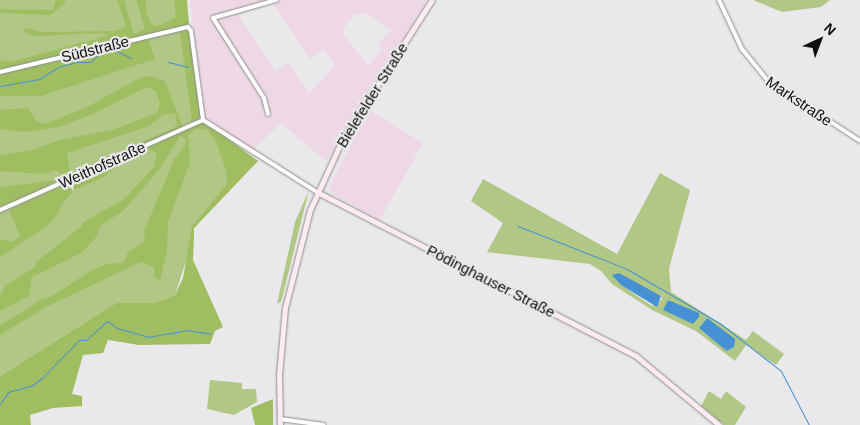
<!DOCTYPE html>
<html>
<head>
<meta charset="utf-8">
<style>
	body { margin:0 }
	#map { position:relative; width:860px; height:425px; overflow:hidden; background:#e9e9eb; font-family:Helvetica,sans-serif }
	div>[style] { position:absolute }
	.industrial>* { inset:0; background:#efd8e5 }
	.green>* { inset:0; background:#b1c786 }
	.forest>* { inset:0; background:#a0be61 }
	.water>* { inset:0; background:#4691d3 }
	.stream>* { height:1px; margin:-0.5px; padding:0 0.5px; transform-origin:0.5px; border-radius:0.5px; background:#4691d3 }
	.roads { filter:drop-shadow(0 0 1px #8c8d8e) drop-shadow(0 0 1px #8c8d8e) }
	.street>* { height:4px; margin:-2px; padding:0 2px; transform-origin:2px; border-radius:2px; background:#fff }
	.secondary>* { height:5px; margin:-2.5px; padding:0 2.5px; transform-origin:2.5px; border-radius:2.5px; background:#feeaf3 }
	span { translate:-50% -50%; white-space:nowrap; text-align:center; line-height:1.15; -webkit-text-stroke:4.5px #e9e9eb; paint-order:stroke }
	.street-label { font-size:15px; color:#0f0f0f }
	.north { position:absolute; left:795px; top:15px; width:50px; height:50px; -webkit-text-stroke:4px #e9e9eb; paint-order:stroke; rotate:43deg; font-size:14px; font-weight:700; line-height:20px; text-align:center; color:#0f0f0f }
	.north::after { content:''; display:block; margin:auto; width:18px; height:22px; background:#0f0f0f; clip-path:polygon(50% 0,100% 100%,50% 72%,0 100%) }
</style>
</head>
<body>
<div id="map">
	<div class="industrial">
		<div style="clip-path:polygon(evenodd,190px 0,427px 0,326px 161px,281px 123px,251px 152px,211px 125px,203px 115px,190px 0,273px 4px,310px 59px,324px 49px,335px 66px,309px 93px,288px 61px,276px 72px,242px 21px,239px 13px,273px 4px,190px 0,366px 13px,392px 30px,379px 42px,381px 51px,368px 66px,342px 32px,353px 15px,366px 13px)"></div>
		<div style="clip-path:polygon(369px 110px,423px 143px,380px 220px,333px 194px,329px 187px)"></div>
	</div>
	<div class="green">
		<div style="clip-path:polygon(0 0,185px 0,199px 110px,210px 128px,258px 161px,194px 228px,193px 260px,186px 261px,175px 295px,154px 303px,116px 303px,0 376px)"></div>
		<div style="clip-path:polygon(753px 0,830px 0,821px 7px,782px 12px)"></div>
		<div style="clip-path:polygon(evenodd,660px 173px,690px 190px,669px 269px,671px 292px,746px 340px,753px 331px,784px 354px,776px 365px,746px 345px,735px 361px,696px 331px,652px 310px,612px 284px,601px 271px,590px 264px,487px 252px,503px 223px,471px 201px,483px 179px,617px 254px,660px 173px,613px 275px,661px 296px,662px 299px,652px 306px,621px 285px,613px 275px,660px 173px,668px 300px,669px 300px,693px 324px,664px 310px,668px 300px,660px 173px,707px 318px,727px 350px,699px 328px,707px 318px)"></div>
		<div style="clip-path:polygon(309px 190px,281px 302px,277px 304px,295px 222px)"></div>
		<div style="clip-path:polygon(210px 380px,242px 383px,242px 389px,256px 389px,257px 402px,234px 415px,207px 409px)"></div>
		<div style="clip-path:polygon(709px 391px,721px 399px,726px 391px,746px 407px,735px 425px,724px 425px,701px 406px)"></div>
	</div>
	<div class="forest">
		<div style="clip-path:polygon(56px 0,65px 0,65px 3px,51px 15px,0 13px,0 9px,53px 10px)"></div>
		<div style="clip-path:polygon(117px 0,124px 0,134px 34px,145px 29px,136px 0,146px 0,146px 12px,152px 25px,159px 26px,176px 17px,174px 0,187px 0,189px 24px,0 70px,0 60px,10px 62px,107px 36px,104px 33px,33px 36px,22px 30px,27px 28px,42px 32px,115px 31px,126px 26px)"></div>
		<div style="clip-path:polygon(183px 28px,190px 31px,203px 117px,192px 122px,180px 33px)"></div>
		<div style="clip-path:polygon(147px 37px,155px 59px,41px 96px,0 96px,0 74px)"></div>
		<div style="clip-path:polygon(151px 76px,165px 81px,183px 127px,102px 164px,99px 161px,172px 129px,177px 125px,175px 114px,164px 114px,149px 126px,67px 153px,70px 174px,0 209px,0 187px,58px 180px,63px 175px,56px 170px,43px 174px,0 171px,0 155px,32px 150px,60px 140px,112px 130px,157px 113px,160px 103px,156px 91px,147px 87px,93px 114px,59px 127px,25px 132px,0 129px,0 110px,28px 108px,36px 121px,45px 124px,87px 107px,140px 78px)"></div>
		<div style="clip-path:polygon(204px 121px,258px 161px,194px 228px,193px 260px,223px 327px,215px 331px,210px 344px,139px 345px,108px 340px,103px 353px,83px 355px,72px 394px,82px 396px,82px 406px,53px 408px,30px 415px,31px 425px,0 425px,0 376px,116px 303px,154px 303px,175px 295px,183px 278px,192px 226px,227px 184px,226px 170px,215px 139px,206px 129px,195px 129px,188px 135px,190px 163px,168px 222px,167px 250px,160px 280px,155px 278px,154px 267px,141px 262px,46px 307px,0 335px,0 325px,35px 304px,34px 302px,52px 296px,92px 270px,107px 264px,123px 263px,128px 252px,145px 241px,144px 231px,175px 158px,185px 146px,186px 139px,180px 136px,159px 170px,123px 211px,100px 226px,97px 236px,83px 252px,32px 277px,29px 296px,0 311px,0 296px,5px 286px,35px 267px,36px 262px,82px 226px,82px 223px,124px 199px,154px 167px,157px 154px,146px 147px)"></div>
		<div style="clip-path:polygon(134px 154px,102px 178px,76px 189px,63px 202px,58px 214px,47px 226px,0 257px,0 239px,13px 242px,20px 236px,9px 210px)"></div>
		<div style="clip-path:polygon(273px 399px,273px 425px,255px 425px,251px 408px)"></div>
	</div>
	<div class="water">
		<div style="clip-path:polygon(619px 273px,661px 296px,657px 307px,621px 285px,612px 275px)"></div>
		<div style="clip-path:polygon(668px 300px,699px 313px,699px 317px,693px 324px,663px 310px)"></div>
		<div style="clip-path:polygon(707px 318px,735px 339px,734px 347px,727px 351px,723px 348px,699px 328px)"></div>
	</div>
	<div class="stream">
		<div style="left:168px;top:62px;width:21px;rotate:14deg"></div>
		<div style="left:0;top:86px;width:40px;rotate:-10deg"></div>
		<div style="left:39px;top:79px;width:22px;rotate:-32deg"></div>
		<div style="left:58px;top:67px;width:20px;rotate:-15deg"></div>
		<div style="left:77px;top:62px;width:14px"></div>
		<div style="left:91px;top:62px;width:12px;rotate:-48deg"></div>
		<div style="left:99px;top:53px;width:16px;rotate:-11deg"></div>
		<div style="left:115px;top:50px;width:18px;rotate:27deg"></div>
		<div style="left:518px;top:226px;width:117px;rotate:21.5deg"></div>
		<div style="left:627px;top:269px;width:109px;rotate:30.3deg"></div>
		<div style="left:721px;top:324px;width:76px;rotate:38.1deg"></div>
		<div style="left:781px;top:371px;width:61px;rotate:62.6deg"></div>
		<div style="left:0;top:404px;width:14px;rotate:-56deg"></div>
		<div style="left:8px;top:392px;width:24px;rotate:-15deg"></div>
		<div style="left:31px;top:386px;width:14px;rotate:-36deg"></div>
		<div style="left:42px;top:378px;width:53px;rotate:-45.8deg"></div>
		<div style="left:79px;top:340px;width:7px"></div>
		<div style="left:86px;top:340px;width:28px;rotate:-42deg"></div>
		<div style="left:107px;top:321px;width:12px;rotate:35deg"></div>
		<div style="left:117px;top:328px;width:32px;rotate:16deg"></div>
		<div style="left:148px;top:337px;width:40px;rotate:-10deg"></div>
		<div style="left:187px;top:330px;width:24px;rotate:9deg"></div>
	</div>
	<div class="roads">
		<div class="street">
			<div style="left:719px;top:0;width:54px;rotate:64.9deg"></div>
			<div style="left:742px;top:49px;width:41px;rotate:50.9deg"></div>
			<div style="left:768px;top:81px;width:110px;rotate:33.1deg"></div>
			<div style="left:0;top:72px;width:193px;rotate:-13.5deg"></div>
			<div style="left:188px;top:27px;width:5px;rotate:53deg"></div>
			<div style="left:191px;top:31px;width:90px;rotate:82.3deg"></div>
			<div style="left:203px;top:120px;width:135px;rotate:32.3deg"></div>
			<div style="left:268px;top:114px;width:16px;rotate:-104deg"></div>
			<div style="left:264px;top:98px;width:95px;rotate:-122.5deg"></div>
			<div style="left:213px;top:18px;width:66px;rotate:-15.9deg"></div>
			<div style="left:0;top:210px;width:222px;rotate:-23.9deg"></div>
			<div style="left:280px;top:419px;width:44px;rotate:7.8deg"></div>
		</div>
		<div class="secondary">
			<div style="left:317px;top:192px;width:359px;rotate:27.2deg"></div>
			<div style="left:636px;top:356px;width:108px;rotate:39.7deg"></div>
			<div style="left:280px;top:425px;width:50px;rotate:-91.1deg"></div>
			<div style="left:279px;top:375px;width:67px;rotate:-84.9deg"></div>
			<div style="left:285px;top:308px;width:101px;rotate:-75.7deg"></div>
			<div style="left:310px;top:210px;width:77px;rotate:-65.4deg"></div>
			<div style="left:342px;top:140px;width:166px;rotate:-57.3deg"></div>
		</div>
	</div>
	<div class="street-label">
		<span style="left:95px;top:49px;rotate:-14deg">Südstraße</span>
		<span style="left:372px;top:95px;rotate:-58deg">Bielefelder Straße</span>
		<span style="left:799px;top:101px;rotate:34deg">Markstraße</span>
		<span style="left:102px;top:165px;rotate:-24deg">Weithofstraße</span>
		<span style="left:491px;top:281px;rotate:27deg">Pödinghauser Straße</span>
	</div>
	<div class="north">N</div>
</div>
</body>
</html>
